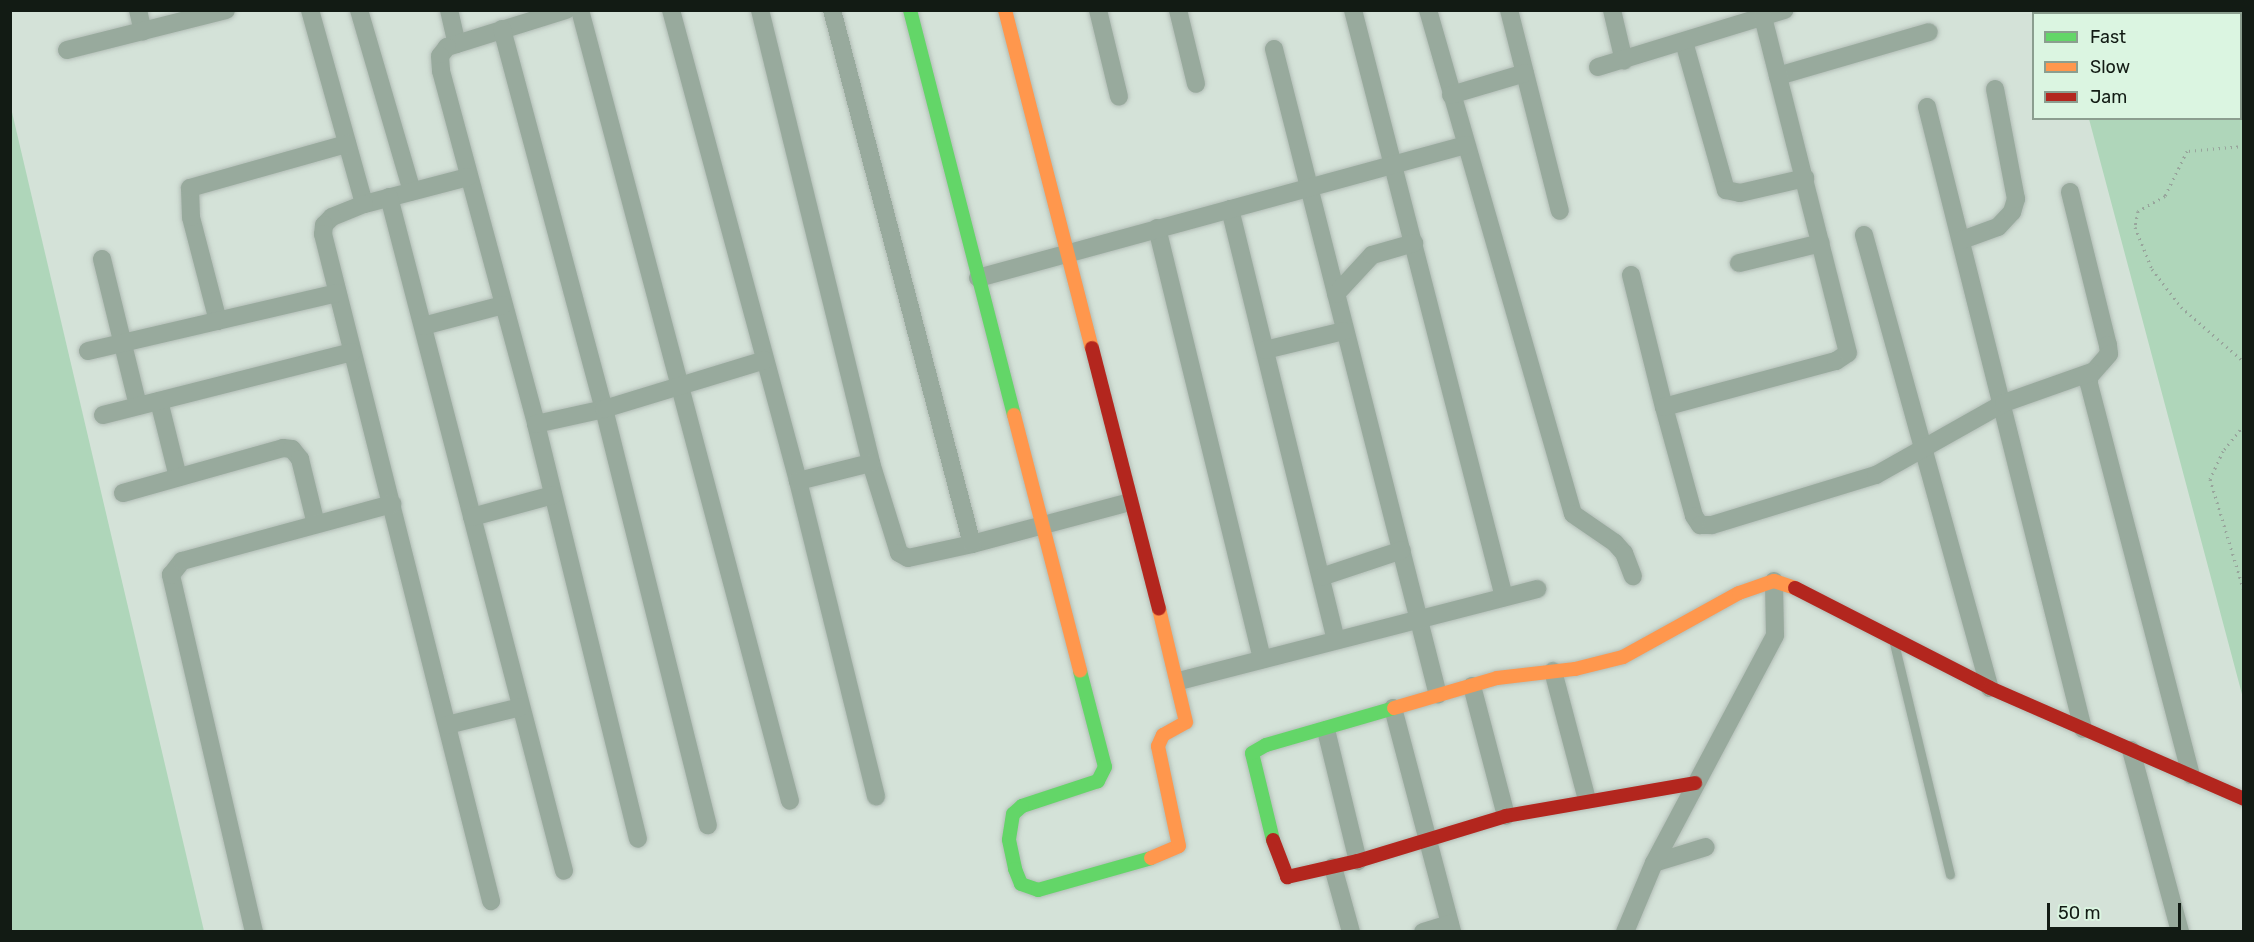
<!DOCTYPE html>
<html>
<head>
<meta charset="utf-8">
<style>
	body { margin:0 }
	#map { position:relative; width:2254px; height:942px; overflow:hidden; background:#d4e2d8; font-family:Rubik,sans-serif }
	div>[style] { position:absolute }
	.green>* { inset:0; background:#afd6ba }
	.path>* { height:3px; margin-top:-1.5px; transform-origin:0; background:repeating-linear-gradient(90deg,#98a59c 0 1.5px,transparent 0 6px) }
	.roads { filter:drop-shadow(0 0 2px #b2bdb6) drop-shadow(0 0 2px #b2bdb6) }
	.lane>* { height:9px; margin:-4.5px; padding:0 4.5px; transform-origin:4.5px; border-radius:4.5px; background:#98aa9d }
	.street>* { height:18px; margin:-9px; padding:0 9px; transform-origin:9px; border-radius:9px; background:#98aa9d }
	.fast>* { height:14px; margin:-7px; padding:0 7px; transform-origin:7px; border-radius:7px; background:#63d668 }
	.slow>* { height:14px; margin:-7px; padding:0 7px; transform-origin:7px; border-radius:7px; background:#ff974d }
	.jam>* { height:14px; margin:-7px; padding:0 7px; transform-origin:7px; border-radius:7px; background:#b3261e }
	span { translate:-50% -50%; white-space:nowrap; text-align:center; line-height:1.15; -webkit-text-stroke:6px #dbf5e1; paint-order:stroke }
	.frame { position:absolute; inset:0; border:12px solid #121b14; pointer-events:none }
	.legend { position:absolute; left:2032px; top:12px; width:210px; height:108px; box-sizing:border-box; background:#dbf5e1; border:2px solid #8b9e8f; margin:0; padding:8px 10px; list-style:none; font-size:18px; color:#121b14 }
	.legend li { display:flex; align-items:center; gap:12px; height:30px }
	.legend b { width:30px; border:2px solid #8b9e8f }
	.scale { position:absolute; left:2047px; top:903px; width:134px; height:27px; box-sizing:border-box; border:3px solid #121b14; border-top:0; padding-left:8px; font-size:18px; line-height:21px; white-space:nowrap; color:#121b14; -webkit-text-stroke:4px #dbf5e1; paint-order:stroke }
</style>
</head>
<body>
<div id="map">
	<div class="green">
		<div style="clip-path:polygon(2061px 11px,2243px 11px,2243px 698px,2089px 119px,2240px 118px,2240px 14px)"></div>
		<div style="clip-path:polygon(10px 108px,11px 108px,204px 931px,11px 931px)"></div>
	</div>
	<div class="path">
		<div style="left:2244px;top:146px;width:57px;rotate:175deg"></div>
		<div style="left:2187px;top:151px;width:50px;rotate:116.1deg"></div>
		<div style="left:2165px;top:196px;width:31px;rotate:151deg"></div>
		<div style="left:2138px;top:211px;width:16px;rotate:101deg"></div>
		<div style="left:2135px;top:227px;width:45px;rotate:68deg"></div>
		<div style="left:2152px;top:269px;width:48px;rotate:52.7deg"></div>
		<div style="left:2181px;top:307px;width:84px;rotate:41.1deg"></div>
		<div style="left:2244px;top:425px;width:33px;rotate:129deg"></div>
		<div style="left:2223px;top:451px;width:31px;rotate:115deg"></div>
		<div style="left:2210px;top:479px;width:117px;rotate:73.1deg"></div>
	</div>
	<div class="roads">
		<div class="lane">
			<div style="left:1894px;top:643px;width:238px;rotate:76.4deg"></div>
		</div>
		<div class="street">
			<div style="left:138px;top:10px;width:22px;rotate:77deg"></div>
			<div style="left:310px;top:10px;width:201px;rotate:74.4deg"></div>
			<div style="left:359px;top:10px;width:189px;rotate:73.7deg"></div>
			<div style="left:449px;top:10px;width:35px;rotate:77deg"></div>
			<div style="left:566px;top:10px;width:125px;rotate:162.7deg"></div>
			<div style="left:447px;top:47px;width:11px;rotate:128deg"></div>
			<div style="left:440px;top:56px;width:15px;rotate:86deg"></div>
			<div style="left:441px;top:71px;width:366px;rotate:74.9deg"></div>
			<div style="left:536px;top:424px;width:427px;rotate:76.2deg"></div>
			<div style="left:580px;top:10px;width:818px;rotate:75.13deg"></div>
			<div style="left:671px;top:10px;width:488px;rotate:74.9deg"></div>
			<div style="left:798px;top:481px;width:325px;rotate:76.1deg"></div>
			<div style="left:760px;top:10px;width:466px;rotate:76.2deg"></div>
			<div style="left:871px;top:463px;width:94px;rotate:72.7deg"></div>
			<div style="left:899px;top:553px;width:10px;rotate:29deg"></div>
			<div style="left:908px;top:558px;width:66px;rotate:-12.3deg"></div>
			<div style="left:972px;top:544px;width:163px;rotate:-14.9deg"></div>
			<div style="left:832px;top:10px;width:552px;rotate:75.31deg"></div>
			<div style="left:1098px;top:10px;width:89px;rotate:76.4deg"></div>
			<div style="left:1178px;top:10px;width:76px;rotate:76.3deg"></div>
			<div style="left:1353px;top:10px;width:606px;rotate:75.57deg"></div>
			<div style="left:1428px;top:10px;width:524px;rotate:73.95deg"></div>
			<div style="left:1573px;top:514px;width:51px;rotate:34.6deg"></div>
			<div style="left:1615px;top:543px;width:13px;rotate:48deg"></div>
			<div style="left:1624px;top:553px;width:25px;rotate:69deg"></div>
			<div style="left:1509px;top:10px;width:207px;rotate:75.8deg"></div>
			<div style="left:1612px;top:10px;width:52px;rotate:76.8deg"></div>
			<div style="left:502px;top:29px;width:393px;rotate:75deg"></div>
			<div style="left:604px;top:409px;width:429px;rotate:76deg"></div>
			<div style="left:1684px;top:42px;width:154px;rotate:74.2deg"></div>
			<div style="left:1726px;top:190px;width:14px;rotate:12deg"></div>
			<div style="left:1740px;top:193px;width:67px;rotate:-13deg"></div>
			<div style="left:1274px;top:49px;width:666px;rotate:75.76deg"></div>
			<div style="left:67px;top:50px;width:164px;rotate:-14.1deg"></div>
			<div style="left:1598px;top:67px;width:195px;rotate:-17deg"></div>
			<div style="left:1778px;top:76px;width:157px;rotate:-16.2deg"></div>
			<div style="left:1451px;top:95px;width:77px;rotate:-16.6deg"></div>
			<div style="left:1927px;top:107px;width:641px;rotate:75.92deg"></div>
			<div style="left:468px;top:177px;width:107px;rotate:165.4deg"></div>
			<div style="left:364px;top:204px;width:35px;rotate:158deg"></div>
			<div style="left:332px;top:217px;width:11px;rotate:135deg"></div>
			<div style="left:324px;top:225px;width:9px;rotate:96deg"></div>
			<div style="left:323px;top:234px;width:688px;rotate:75.86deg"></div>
			<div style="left:2070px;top:192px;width:158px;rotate:76.1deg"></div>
			<div style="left:2108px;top:345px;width:9px;rotate:84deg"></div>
			<div style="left:2109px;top:354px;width:30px;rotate:131deg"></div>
			<div style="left:2089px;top:377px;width:7px;rotate:90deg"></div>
			<div style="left:2089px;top:384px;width:404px;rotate:75.4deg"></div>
			<div style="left:389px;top:197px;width:696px;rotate:75.44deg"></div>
			<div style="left:1230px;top:209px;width:443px;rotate:76.2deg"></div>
			<div style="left:1157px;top:228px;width:444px;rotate:76.3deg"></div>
			<div style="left:1864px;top:235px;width:470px;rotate:74.5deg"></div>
			<div style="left:1962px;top:240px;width:38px;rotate:-20deg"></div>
			<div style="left:1998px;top:227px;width:21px;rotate:-47deg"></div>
			<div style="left:2012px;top:212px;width:14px;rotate:-73deg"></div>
			<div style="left:2016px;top:199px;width:112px;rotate:-100.8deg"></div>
			<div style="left:102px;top:259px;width:151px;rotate:76.2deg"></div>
			<div style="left:1739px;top:263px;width:84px;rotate:-13.7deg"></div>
			<div style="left:1631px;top:275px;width:136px;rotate:76deg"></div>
			<div style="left:1664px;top:407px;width:113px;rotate:74.6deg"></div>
			<div style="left:1694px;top:516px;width:11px;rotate:56deg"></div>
			<div style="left:1700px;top:525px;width:12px"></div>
			<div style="left:1712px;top:525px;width:171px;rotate:-17deg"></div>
			<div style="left:1876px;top:475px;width:147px;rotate:-29.4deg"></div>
			<div style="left:2004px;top:403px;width:93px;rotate:-19.4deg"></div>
			<div style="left:978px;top:278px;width:506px;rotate:-15.25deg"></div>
			<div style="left:1336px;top:294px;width:53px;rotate:-47.3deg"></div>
			<div style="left:1372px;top:255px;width:44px;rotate:-15.9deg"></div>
			<div style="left:218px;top:321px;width:107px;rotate:-104.6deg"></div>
			<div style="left:191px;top:217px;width:29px;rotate:-92deg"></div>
			<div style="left:190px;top:188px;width:163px;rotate:-15.7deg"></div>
			<div style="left:423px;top:326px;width:83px;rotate:-14.7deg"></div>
			<div style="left:1265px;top:350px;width:81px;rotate:-13.5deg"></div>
			<div style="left:88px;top:351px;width:256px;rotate:-13.1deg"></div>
			<div style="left:159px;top:401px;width:78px;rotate:76deg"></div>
			<div style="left:1664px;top:407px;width:178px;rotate:-15deg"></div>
			<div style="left:1836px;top:361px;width:14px;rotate:-34deg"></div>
			<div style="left:1848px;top:353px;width:347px;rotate:-104.2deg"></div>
			<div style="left:103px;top:415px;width:257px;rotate:-14.2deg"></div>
			<div style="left:536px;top:424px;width:70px;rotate:-12.4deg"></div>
			<div style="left:604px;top:409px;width:168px;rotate:-16.9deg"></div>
			<div style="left:798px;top:481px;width:75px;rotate:-13.9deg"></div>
			<div style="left:123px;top:493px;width:166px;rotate:-15.7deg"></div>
			<div style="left:283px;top:448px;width:9px;rotate:6deg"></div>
			<div style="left:292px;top:449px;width:13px;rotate:51deg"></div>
			<div style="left:300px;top:459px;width:67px;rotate:76.2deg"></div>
			<div style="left:472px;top:517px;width:84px;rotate:-15.2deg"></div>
			<div style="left:1321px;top:577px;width:85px;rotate:-18.4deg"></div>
			<div style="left:1553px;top:671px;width:133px;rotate:75.2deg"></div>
			<div style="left:1179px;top:681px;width:370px;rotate:-14.4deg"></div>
			<div style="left:1472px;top:686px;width:134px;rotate:75.3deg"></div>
			<div style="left:1393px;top:708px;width:232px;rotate:75.2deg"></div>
			<div style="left:447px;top:725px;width:76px;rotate:-13.7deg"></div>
			<div style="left:1326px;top:730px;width:135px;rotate:76.3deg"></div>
			<div style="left:2131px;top:750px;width:188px;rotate:74.9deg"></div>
			<div style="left:1654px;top:863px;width:54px;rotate:-17.1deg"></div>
			<div style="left:1333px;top:867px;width:67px;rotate:74.5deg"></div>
			<div style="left:254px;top:932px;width:367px;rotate:-103.1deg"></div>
			<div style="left:171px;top:575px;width:18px;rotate:-52deg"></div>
			<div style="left:182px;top:561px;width:218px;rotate:-15.2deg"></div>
			<div style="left:1423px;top:932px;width:28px;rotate:-17deg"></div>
			<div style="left:1625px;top:932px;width:75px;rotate:-67.2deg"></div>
			<div style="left:1654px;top:863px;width:258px;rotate:-62deg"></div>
			<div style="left:1775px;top:635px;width:54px;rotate:-91.1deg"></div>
		</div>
		<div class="fast">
			<div style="left:910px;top:10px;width:418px;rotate:75.6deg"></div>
			<div style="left:1080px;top:671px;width:99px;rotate:75.4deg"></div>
			<div style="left:1105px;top:767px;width:16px;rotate:117deg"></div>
			<div style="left:1098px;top:781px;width:80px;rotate:161.8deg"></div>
			<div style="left:1022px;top:806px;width:12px;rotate:138deg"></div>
			<div style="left:1013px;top:814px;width:26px;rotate:99deg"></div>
			<div style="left:1009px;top:840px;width:30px;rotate:78deg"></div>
			<div style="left:1015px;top:869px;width:16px;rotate:68deg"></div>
			<div style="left:1021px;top:884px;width:18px;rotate:19deg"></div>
			<div style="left:1038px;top:890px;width:117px;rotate:-15.8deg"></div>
			<div style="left:1273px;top:840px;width:89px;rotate:-103.6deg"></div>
			<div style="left:1252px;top:753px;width:16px;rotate:-30deg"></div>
			<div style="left:1266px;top:745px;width:133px;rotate:-16.1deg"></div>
		</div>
		<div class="slow">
			<div style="left:1005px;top:10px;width:349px;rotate:75.6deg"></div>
			<div style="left:1014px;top:415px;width:264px;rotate:75.5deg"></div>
			<div style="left:1394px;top:708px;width:107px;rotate:-16.2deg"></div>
			<div style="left:1497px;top:678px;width:79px;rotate:-6.6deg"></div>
			<div style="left:1575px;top:669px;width:49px;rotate:-14deg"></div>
			<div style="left:1623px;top:657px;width:132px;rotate:-28.9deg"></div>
			<div style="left:1739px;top:593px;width:37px;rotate:-19deg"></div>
			<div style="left:1774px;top:581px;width:22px;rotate:18deg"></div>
			<div style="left:1151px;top:858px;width:30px;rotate:-23deg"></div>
			<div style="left:1179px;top:846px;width:102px;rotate:-101.9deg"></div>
			<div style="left:1158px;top:746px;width:12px;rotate:-66deg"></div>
			<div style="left:1163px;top:735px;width:26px;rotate:-29deg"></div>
			<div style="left:1186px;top:722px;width:116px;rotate:-103.4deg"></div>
		</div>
		<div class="jam">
			<div style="left:1092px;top:348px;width:269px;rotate:75.6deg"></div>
			<div style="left:1795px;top:588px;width:219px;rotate:27.1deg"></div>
			<div style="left:1990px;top:688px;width:277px;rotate:23.6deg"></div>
			<div style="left:1273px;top:840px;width:40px;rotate:69deg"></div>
			<div style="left:1287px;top:877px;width:73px;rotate:-12.7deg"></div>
			<div style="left:1358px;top:861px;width:155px;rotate:-16.9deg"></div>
			<div style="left:1506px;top:816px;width:192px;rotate:-9.9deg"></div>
		</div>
	</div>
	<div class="frame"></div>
	<ul class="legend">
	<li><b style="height:8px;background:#63d668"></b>Fast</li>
	<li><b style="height:8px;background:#ff974d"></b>Slow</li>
	<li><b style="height:8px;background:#b3261e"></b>Jam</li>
	</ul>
	<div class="scale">50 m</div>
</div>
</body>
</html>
